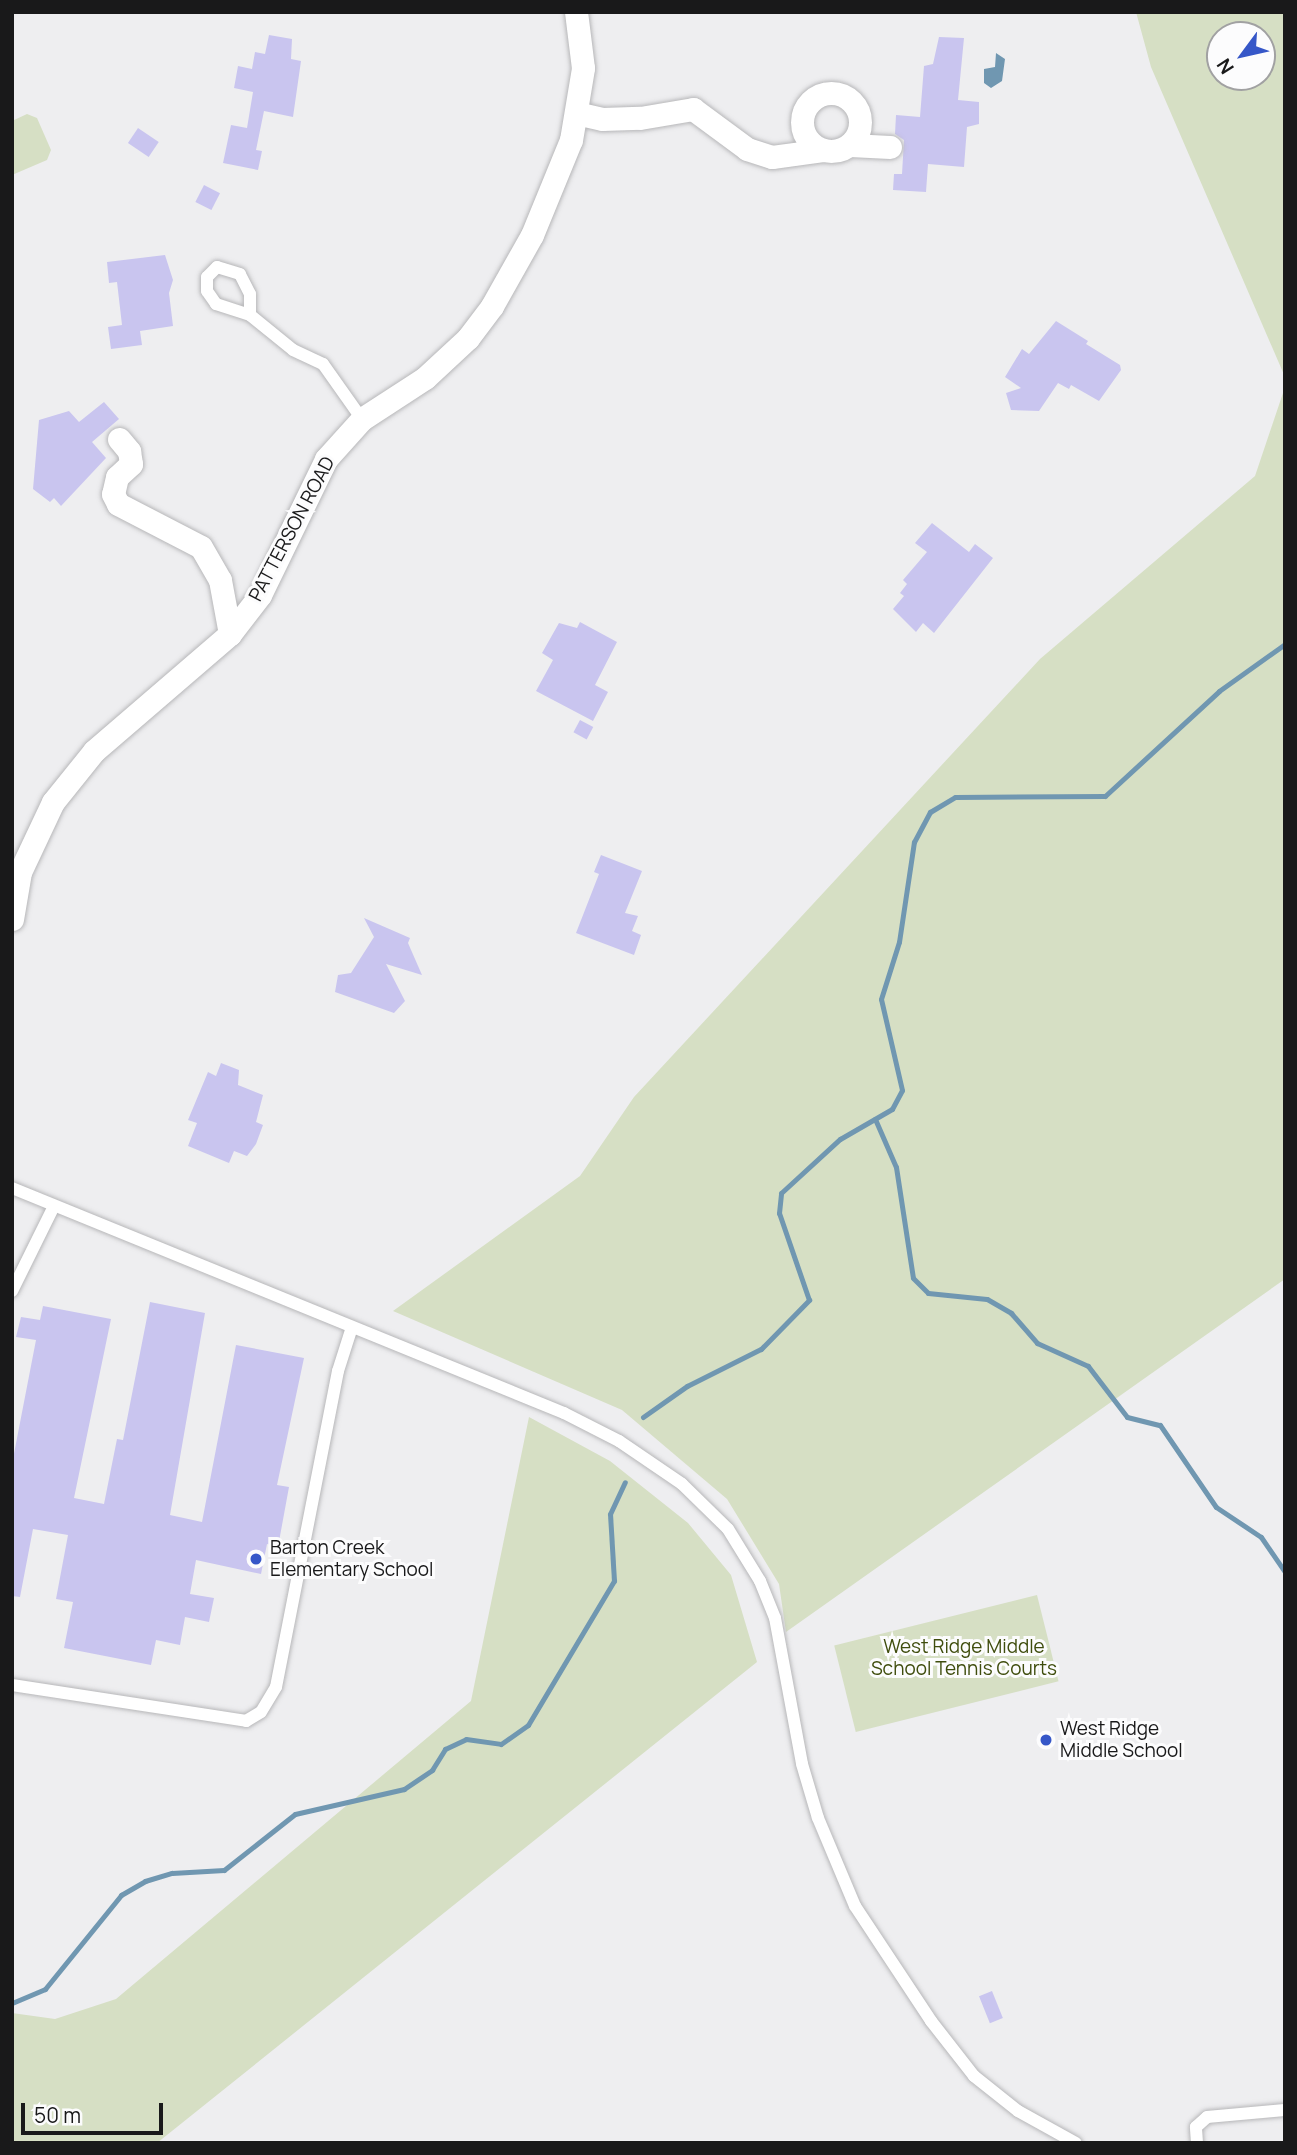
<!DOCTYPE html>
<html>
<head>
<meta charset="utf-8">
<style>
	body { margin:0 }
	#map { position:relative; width:1297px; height:2155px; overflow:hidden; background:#eeeef0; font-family:Manrope,sans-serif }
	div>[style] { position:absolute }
	.green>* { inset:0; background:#d6dfc4; transform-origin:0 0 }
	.water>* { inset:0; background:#7097b1 }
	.stream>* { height:5px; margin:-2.5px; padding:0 2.5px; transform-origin:2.5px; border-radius:2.5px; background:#7097b1 }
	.building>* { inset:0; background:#c9c5ef; transform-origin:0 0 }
	.roads { filter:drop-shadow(0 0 2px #b7b7b9) drop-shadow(0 0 2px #b7b7b9) }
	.service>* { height:12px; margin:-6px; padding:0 6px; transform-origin:6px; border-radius:6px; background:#fff }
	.minor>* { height:23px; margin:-11.5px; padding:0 11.5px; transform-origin:11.5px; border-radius:11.5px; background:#fff }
	.minor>.ring { margin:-11.5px; padding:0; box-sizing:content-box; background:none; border:23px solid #fff; border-radius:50% }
	.dots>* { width:19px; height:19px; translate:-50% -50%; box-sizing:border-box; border:4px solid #fcfcfd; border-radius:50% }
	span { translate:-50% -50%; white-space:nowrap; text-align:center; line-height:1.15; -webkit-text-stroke:6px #fcfcfd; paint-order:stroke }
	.street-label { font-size:19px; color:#19191a }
	.poi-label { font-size:19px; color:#19191a }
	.left { translate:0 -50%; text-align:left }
	.park-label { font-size:19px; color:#3f4d0d }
	.frame { position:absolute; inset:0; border:14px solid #19191a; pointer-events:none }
	.north { position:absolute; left:1206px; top:21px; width:70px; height:70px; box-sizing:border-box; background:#fcfcfd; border:2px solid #a1a1a2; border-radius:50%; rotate:237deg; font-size:19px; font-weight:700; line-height:28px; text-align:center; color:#19191a }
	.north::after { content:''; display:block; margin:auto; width:24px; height:32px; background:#3657c8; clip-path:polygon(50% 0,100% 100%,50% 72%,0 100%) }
	.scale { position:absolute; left:21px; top:2103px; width:142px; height:32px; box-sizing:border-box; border:4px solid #19191a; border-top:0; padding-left:9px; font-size:21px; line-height:24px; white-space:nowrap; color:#19191a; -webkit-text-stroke:5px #fcfcfd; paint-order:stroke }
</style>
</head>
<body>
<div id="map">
	<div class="green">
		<div style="clip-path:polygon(evenodd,1136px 12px,1285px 12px,1285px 377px,1151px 67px,1136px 12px,1262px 35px,1262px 77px,1220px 77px,1220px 35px,1262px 35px)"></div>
		<div style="clip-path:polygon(27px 114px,37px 118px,51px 150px,47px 160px,12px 175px,12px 121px)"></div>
		<div style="clip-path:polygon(1285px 387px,1285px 1279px,786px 1632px,779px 1584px,727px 1499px,622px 1410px,393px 1311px,580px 1176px,634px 1097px,1040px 659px,1255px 476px)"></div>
		<div style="clip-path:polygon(529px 1417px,610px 1461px,688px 1523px,731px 1575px,757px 1662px,157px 2143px,12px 2143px,12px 2013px,55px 2019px,116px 1999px,471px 1701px)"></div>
		<div style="left:1037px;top:1595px;width:89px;height:209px;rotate:76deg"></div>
	</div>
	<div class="water">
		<div style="clip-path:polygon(996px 53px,1005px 59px,1002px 81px,991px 88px,984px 83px,984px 69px,995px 67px)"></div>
	</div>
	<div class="stream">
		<div style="left:875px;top:1119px;width:52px;rotate:66.4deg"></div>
		<div style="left:896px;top:1167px;width:112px;rotate:81.3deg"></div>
		<div style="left:913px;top:1278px;width:21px;rotate:45deg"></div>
		<div style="left:928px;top:1293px;width:59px;rotate:5.8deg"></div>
		<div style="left:987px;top:1299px;width:28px;rotate:30deg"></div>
		<div style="left:1011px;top:1313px;width:40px;rotate:49deg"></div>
		<div style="left:1037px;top:1343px;width:56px;rotate:24.3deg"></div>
		<div style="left:1088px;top:1366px;width:64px;rotate:52.6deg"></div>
		<div style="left:1127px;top:1417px;width:34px;rotate:14deg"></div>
		<div style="left:1160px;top:1425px;width:99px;rotate:55.7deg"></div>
		<div style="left:1216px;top:1507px;width:54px;rotate:33.7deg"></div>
		<div style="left:1261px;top:1537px;width:42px;rotate:55.6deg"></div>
		<div style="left:643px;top:1417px;width:54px;rotate:-35.2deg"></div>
		<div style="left:687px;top:1386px;width:83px;rotate:-26.6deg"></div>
		<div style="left:761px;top:1349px;width:69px;rotate:-45.6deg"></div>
		<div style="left:809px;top:1300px;width:92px;rotate:-109deg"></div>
		<div style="left:779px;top:1213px;width:20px;rotate:-84deg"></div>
		<div style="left:781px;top:1193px;width:80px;rotate:-42.5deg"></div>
		<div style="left:840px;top:1139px;width:60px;rotate:-30deg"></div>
		<div style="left:892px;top:1109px;width:21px;rotate:-62deg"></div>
		<div style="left:902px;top:1090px;width:93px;rotate:-103deg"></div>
		<div style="left:881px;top:999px;width:60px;rotate:-72.5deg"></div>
		<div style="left:899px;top:942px;width:101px;rotate:-81.5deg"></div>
		<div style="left:914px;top:842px;width:34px;rotate:-62deg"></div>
		<div style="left:930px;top:812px;width:29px;rotate:-31deg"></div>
		<div style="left:955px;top:797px;width:150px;rotate:-0.4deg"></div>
		<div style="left:1105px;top:796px;width:155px;rotate:-42.6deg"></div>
		<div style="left:1219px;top:691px;width:81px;rotate:-35.5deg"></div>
		<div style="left:12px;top:2003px;width:36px;rotate:-23deg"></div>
		<div style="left:45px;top:1989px;width:121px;rotate:-51deg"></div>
		<div style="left:121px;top:1895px;width:28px;rotate:-30deg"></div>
		<div style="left:145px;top:1881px;width:28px;rotate:-17deg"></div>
		<div style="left:172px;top:1873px;width:52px;rotate:-3.3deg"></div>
		<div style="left:224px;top:1870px;width:90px;rotate:-38.3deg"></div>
		<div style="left:295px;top:1814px;width:112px;rotate:-12.9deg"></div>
		<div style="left:404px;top:1789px;width:34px;rotate:-34deg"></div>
		<div style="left:432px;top:1770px;width:25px;rotate:-58deg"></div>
		<div style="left:445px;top:1749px;width:23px;rotate:-25deg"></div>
		<div style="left:466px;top:1739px;width:35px;rotate:8deg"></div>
		<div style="left:501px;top:1744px;width:33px;rotate:-35deg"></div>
		<div style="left:528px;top:1725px;width:168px;rotate:-59.2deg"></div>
		<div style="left:614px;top:1581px;width:67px;rotate:-93.4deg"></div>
		<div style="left:610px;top:1514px;width:35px;rotate:-65deg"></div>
	</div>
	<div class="building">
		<div style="clip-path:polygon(269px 35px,292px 39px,291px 59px,301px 61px,293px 117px,264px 111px,256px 150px,262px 151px,258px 170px,223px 163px,231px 125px,247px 128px,253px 92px,234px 88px,238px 66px,252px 69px,255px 52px,265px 54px)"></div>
		<div style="clip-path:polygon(939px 37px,964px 38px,958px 100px,979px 102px,979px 124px,967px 127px,964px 167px,928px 164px,926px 192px,893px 190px,894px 174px,902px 174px,904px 140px,895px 134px,896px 115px,920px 117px,924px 66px,933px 64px)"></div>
		<div style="left:138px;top:128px;width:25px;height:18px;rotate:34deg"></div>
		<div style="left:204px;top:185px;width:18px;height:19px;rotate:27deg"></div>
		<div style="clip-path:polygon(165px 255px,173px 280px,169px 293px,173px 326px,140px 331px,142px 345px,111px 349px,108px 327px,122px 325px,117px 282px,109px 283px,107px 262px)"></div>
		<div style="clip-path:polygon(1056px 321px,1088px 341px,1086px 344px,1120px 365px,1121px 370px,1099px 401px,1071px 385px,1069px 389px,1058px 383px,1039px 411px,1011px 410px,1006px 393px,1021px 388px,1005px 377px,1022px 349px,1029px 354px)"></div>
		<div style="clip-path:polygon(104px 402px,119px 419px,92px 442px,106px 458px,61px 506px,54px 498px,50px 502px,33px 489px,39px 420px,69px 411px,79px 422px)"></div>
		<div style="clip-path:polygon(932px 523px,969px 552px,975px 544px,993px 558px,934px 633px,923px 623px,916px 632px,893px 609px,904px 596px,900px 593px,907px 584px,903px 580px,927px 552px,915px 543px)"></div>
		<div style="clip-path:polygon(580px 622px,617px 642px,595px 685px,608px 692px,593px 721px,536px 691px,553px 660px,542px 653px,559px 623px,577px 628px)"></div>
		<div style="left:580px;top:720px;width:15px;height:14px;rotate:28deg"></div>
		<div style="clip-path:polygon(601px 855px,642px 871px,625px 913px,638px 916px,632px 931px,641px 935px,634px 955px,576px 933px,599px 874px,594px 872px)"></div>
		<div style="clip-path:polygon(364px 918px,410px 938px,408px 943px,422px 975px,386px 964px,405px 1001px,394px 1013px,335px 992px,338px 975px,351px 973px,374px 937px)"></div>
		<div style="clip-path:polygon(221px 1063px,239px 1070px,238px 1085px,263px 1095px,256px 1122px,263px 1125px,256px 1144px,247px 1156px,234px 1151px,229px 1163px,188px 1146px,197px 1123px,188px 1120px,208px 1072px,216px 1076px)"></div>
		<div style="clip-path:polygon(150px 1302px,205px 1313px,170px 1515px,202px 1522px,236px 1345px,304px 1358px,277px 1485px,289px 1487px,278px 1547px,267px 1544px,261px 1574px,196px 1560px,190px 1594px,214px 1598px,209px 1622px,185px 1617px,180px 1645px,156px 1640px,151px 1665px,64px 1648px,73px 1602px,56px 1599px,68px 1535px,33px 1529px,20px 1597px,12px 1596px,12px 1464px,36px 1340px,16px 1337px,21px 1317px,40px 1320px,43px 1306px,111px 1319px,74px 1498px,104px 1504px,117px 1439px,123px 1440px)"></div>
		<div style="left:992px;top:1991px;width:29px;height:14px;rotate:68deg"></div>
	</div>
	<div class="roads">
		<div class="service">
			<div style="left:250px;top:315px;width:21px;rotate:-90deg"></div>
			<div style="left:250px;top:294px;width:22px;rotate:-117deg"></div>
			<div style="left:240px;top:274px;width:24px;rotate:-163deg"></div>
			<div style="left:217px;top:267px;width:14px;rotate:135deg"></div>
			<div style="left:207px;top:277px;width:14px;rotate:90deg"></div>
			<div style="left:207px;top:291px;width:16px;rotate:55deg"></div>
			<div style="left:216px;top:304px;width:36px;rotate:18deg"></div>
			<div style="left:250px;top:315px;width:55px;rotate:39.1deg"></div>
			<div style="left:293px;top:350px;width:33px;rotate:25deg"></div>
			<div style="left:323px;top:364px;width:67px;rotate:54.7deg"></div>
			<div style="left:12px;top:1188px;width:596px;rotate:22.18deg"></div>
			<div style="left:564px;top:1413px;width:62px;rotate:27deg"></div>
			<div style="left:619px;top:1441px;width:76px;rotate:34.3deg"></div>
			<div style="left:682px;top:1484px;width:64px;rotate:44.4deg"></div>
			<div style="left:728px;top:1529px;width:61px;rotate:58.4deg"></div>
			<div style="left:760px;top:1581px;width:40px;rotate:68deg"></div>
			<div style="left:775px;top:1618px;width:148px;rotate:79.5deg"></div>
			<div style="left:802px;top:1764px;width:56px;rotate:73.5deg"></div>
			<div style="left:818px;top:1818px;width:95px;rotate:67.2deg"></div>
			<div style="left:855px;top:1906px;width:138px;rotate:56.5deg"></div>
			<div style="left:931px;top:2021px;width:70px;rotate:52deg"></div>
			<div style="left:974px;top:2076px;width:56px;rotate:38.5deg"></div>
			<div style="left:1018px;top:2111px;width:66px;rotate:28.9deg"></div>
			<div style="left:12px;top:1291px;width:95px;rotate:-63.7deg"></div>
			<div style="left:12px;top:1685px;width:237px;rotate:8.7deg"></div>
			<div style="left:246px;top:1721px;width:17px;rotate:-31deg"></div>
			<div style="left:261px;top:1712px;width:29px;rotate:-59deg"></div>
			<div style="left:276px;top:1687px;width:322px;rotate:-78.9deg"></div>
			<div style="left:338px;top:1371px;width:46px;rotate:-72.3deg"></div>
			<div style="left:1197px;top:2143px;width:16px;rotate:-94deg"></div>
			<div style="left:1196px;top:2127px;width:15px;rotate:-42deg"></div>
			<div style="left:1207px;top:2117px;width:78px;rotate:-5.1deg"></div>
		</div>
		<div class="minor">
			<div class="ring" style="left:802px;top:93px;width:35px;height:35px"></div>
			<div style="left:576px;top:113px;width:27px;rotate:13deg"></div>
			<div style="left:602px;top:119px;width:38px;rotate:-2deg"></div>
			<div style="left:640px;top:118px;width:54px;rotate:-9.6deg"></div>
			<div style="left:693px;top:109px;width:67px;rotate:36.5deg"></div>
			<div style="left:747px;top:149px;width:26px;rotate:18deg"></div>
			<div style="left:772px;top:157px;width:51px;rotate:-7.8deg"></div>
			<div style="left:850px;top:145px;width:40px;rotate:2.9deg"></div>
			<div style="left:119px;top:439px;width:16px;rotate:50deg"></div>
			<div style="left:129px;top:451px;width:13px;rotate:81deg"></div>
			<div style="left:131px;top:464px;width:19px;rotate:137deg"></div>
			<div style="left:117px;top:477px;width:17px;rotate:103deg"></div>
			<div style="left:113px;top:494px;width:11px;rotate:63deg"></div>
			<div style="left:118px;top:504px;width:93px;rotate:27.4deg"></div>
			<div style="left:201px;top:547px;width:38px;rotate:60deg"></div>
			<div style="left:220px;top:580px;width:55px;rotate:79.5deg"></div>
			<div style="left:12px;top:919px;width:48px;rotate:-80.3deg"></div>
			<div style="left:20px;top:872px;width:77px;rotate:-64.8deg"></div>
			<div style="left:53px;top:802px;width:65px;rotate:-51.2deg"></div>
			<div style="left:94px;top:751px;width:179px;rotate:-40.7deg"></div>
			<div style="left:230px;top:634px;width:49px;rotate:-52.4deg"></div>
			<div style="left:260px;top:595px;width:151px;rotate:-64.1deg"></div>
			<div style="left:326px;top:459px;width:54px;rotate:-48deg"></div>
			<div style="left:362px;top:419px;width:75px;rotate:-33.1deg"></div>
			<div style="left:425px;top:378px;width:59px;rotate:-42.9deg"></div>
			<div style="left:468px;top:338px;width:40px;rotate:-53deg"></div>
			<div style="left:492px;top:306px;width:81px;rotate:-60.6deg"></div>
			<div style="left:532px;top:235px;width:103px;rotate:-67.7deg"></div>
			<div style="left:571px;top:140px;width:73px;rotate:-80.5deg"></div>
			<div style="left:583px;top:68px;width:56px;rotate:-97.1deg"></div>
		</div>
	</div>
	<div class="dots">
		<div style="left:256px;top:1559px;background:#3657c8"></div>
		<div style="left:1046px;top:1740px;background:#3657c8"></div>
	</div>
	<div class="street-label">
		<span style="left:292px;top:529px;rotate:-62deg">PATTERSON ROAD</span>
	</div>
	<div class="poi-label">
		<span class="left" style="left:270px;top:1559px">Barton Creek<br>Elementary School</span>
		<span class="left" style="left:1060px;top:1740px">West Ridge<br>Middle School</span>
	</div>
	<div class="park-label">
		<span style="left:964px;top:1658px">West Ridge Middle<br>School Tennis Courts</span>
	</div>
	<div class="frame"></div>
	<div class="north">N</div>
	<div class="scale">50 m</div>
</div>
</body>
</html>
